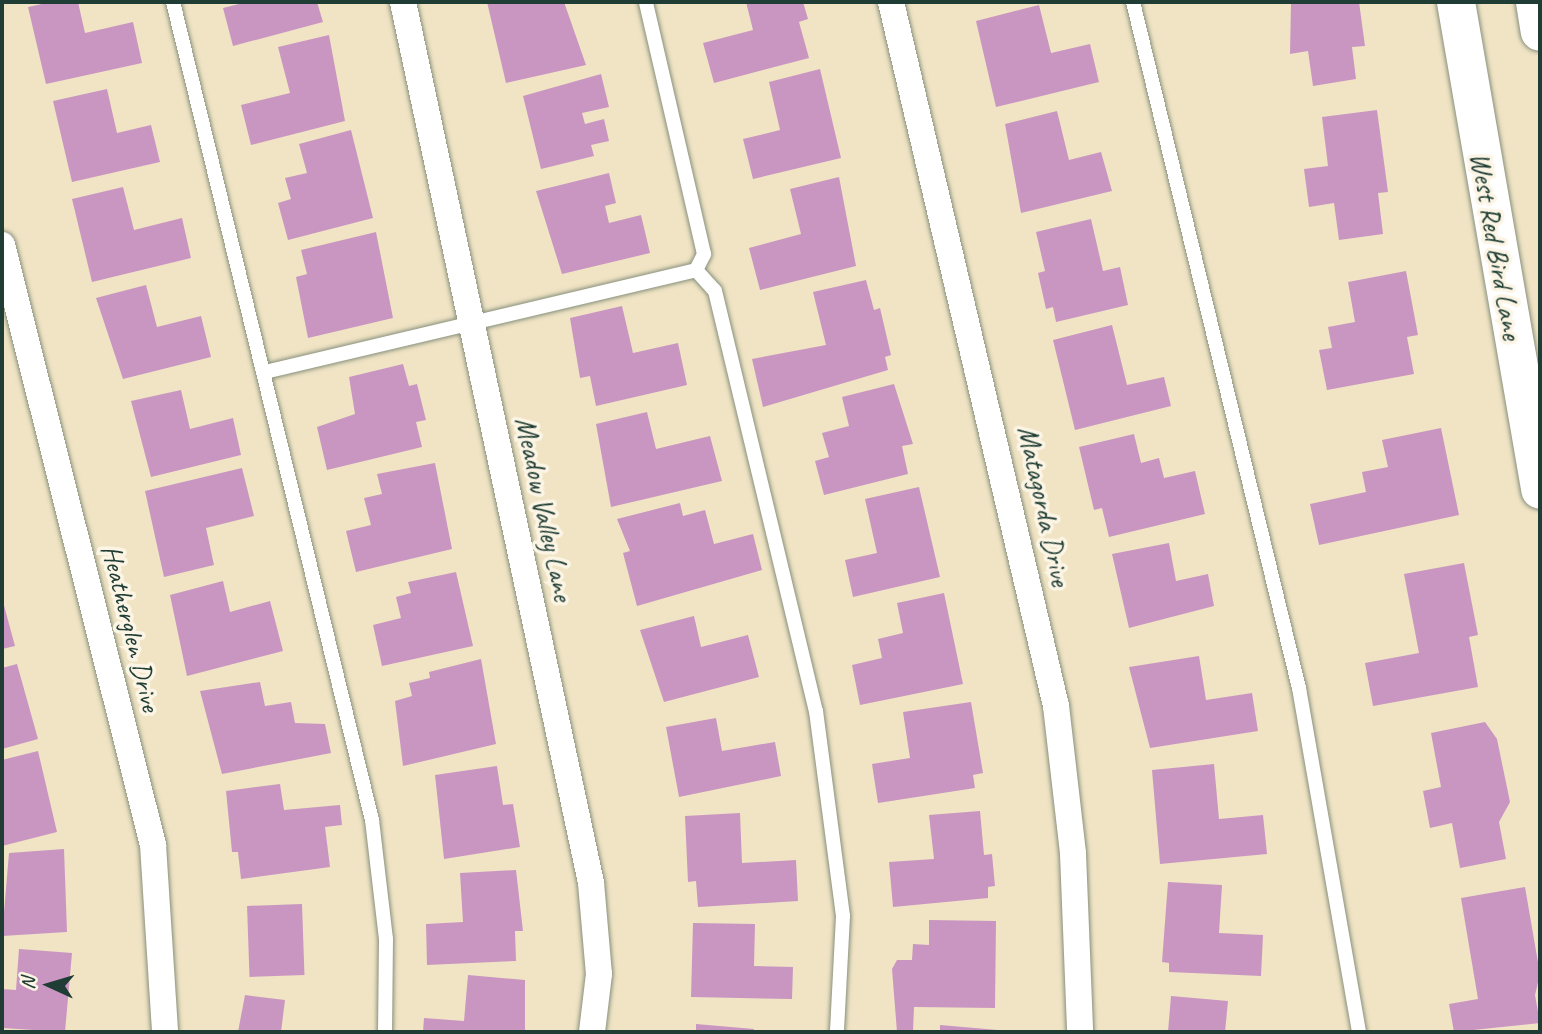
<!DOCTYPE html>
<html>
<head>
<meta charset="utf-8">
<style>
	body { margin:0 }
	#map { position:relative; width:1542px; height:1034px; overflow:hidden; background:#f0e4c5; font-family:Caveat,sans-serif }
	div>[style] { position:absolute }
	.building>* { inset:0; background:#c996c1; transform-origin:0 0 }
	.roads { filter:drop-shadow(0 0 2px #88907c) drop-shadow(0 0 2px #88907c) }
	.lane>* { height:14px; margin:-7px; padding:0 7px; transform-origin:7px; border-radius:7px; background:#fff }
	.street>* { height:26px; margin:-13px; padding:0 13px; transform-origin:13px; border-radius:13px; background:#fff }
	.secondary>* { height:38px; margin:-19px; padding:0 19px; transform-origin:19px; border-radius:19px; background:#fff }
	span { translate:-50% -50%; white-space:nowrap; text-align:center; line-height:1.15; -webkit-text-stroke:7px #fcf5e5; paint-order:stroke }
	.street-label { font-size:28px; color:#1f3d34 }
	.frame { position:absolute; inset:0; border:4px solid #1f3d34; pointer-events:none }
	.north { position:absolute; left:14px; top:950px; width:70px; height:70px; -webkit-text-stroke:5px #fcf5e5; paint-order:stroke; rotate:274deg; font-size:19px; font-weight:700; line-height:28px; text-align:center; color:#1f3d34 }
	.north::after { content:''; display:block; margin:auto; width:24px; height:32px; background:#1f3d34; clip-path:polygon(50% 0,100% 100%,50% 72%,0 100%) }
</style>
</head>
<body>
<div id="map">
	<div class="building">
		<div style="clip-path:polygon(51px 2px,78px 2px,85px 33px,133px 22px,142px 63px,46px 84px,28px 7px)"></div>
		<div style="clip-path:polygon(247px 2px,317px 2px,323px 22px,233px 46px,223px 8px)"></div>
		<div style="clip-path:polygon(487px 2px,564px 2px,586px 65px,506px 83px)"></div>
		<div style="clip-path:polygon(746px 2px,803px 2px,808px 19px,799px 22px,809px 58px,714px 83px,703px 43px,753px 30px)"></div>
		<div style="clip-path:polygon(1291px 2px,1359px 2px,1365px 46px,1352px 47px,1356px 79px,1313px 86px,1308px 51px,1290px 54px)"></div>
		<div style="clip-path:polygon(1039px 5px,1051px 53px,1090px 44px,1099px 82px,996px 107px,976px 21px)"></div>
		<div style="clip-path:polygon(329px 35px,345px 121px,251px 145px,241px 105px,290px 93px,278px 47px)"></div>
		<div style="clip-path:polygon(820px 69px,841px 158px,753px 179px,743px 139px,780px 130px,769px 82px)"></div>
		<div style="clip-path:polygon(601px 74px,609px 107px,582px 113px,585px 124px,604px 119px,609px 141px,591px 145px,594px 156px,541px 169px,523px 96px)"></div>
		<div style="clip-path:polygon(107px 89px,117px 133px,151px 125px,160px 162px,72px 182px,53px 101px)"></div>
		<div style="clip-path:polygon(1377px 110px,1388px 192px,1378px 193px,1383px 234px,1339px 240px,1334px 203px,1309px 207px,1304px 169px,1328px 166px,1322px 117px)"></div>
		<div style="clip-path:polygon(1057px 111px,1069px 160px,1101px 152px,1112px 191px,1021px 213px,1005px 124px)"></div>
		<div style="clip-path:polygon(351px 130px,373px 218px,288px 240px,278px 203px,291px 199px,285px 178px,307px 173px,299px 144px)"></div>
		<div style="clip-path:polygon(609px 173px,616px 203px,605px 206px,609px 223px,641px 215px,650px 253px,562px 274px,536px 191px)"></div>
		<div style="clip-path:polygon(839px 177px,856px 266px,760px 290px,749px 248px,801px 234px,790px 189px)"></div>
		<div style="clip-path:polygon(123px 187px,134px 230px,182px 218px,191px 258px,92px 282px,72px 199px)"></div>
		<div style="clip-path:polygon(1091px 219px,1103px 271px,1120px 267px,1128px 305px,1056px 322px,1053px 307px,1046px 309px,1038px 273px,1045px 271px,1036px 232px)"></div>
		<div style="clip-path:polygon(376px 232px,393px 318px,308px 338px,296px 277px,307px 274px,301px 250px)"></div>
		<div style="clip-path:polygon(1406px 271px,1418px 335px,1407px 337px,1414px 374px,1327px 390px,1319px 350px,1332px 348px,1328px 327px,1355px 322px,1348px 282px)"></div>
		<div style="clip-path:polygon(866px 280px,874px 310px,880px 308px,891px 355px,885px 357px,888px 370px,763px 407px,752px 359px,826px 345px,813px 292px)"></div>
		<div style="clip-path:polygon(146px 285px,157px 327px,201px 316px,211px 357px,123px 379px,96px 298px)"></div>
		<div style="clip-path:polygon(622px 306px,633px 353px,678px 343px,687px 385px,596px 406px,590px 376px,580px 378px,570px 318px)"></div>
		<div style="clip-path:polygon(1112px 325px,1127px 385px,1164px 377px,1171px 406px,1075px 430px,1053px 340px)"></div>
		<div style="clip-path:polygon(403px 364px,409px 386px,417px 384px,426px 420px,416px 422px,422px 447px,327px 470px,317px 427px,355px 414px,349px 377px)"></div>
		<div style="clip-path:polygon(894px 384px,913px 444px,902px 446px,908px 474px,824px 495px,815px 461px,829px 457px,822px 433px,849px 426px,842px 397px)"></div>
		<div style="clip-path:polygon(181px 390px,190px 429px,233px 418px,241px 455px,151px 477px,131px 401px)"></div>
		<div style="clip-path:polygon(647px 412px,656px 449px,710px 436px,722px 481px,611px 507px,596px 424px)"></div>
		<div style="clip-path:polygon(1441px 428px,1459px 515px,1319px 545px,1310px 504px,1366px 492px,1362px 472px,1388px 467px,1382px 440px)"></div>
		<div style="clip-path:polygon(1134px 434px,1141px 463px,1159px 458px,1164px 478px,1195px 471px,1205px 514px,1109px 537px,1102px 508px,1094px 510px,1079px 447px)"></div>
		<div style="clip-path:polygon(435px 463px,452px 549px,356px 572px,346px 531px,371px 525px,364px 498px,382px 494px,377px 474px)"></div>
		<div style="clip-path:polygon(242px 468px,254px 516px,206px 528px,214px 565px,164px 577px,145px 491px)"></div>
		<div style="clip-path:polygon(919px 487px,940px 577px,853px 597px,845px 560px,877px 553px,865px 499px)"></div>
		<div style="clip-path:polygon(680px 503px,683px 516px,705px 510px,714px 544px,753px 534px,762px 570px,637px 606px,623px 553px,630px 551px,617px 519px)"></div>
		<div style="clip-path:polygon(1169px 543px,1176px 581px,1208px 574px,1214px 606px,1129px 628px,1112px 554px)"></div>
		<div style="clip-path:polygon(1464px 563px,1478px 635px,1469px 637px,1478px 687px,1373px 706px,1365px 663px,1419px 653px,1404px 574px)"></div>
		<div style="clip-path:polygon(456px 572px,473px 646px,382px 666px,373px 625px,401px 618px,396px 597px,411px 593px,408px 582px)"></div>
		<div style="clip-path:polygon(223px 581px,230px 612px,270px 601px,283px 651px,187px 676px,170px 595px)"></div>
		<div style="clip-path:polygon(944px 593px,963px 684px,860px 705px,852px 665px,882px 658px,878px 639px,903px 633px,897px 603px)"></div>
		<div style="clip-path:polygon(2px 598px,15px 646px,2px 649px)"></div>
		<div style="clip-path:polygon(694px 616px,701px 647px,748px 635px,759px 677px,664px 702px,640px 630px)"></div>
		<div style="clip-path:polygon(1199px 656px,1206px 700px,1252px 693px,1258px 731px,1150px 748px,1129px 667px)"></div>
		<div style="clip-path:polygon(481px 659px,496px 744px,403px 766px,395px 701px,412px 696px,409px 683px,430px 678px,429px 672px)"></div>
		<div style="clip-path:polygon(17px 664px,38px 739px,2px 749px,2px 668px)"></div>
		<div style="clip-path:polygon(260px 682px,265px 706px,291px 702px,295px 723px,325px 724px,331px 753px,222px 774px,200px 691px)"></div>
		<div style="clip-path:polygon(971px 702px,983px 773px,973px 775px,975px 788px,878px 803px,872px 764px,910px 758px,903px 712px)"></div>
		<div style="clip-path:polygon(716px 718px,722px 751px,775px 742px,781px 776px,679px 797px,666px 727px)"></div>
		<div style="clip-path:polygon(1485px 722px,1497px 739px,1510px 802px,1499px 822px,1506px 859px,1460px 868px,1452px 823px,1430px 828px,1423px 791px,1441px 787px,1431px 733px)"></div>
		<div style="clip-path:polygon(38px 751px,57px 832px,2px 846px,2px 760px)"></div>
		<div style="clip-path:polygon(1214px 764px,1219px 819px,1263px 815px,1267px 854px,1160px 864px,1152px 770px)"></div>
		<div style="clip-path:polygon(497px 766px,503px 805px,513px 804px,520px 847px,444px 859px,435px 775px)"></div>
		<div style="clip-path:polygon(280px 784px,284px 810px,340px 805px,342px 825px,325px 827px,330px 867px,241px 879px,238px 852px,232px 852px,226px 791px)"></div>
		<div style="clip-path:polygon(980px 811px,984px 855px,992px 854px,995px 886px,988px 887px,988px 898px,893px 907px,889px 862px,934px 859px,929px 815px)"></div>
		<div style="clip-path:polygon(740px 813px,742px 863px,796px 860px,798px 901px,698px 907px,696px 881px,688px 882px,685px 816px)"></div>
		<div style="clip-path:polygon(64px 849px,67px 932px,2px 936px,9px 853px)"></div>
		<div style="clip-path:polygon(516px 870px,523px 931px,515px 931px,516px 961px,427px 965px,426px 924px,463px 922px,460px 873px)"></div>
		<div style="clip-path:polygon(1168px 882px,1222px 885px,1219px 933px,1263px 935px,1261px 976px,1169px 972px,1169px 963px,1162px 962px)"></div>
		<div style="clip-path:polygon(1525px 887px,1540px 974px,1535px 995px,1540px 1023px,1454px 1032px,1449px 1004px,1478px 999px,1461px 898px)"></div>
		<div style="left:302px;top:904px;width:71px;height:55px;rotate:88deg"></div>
		<div style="clip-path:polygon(929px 920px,996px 921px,995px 1008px,914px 1007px,913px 1032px,897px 1032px,892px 969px,897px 960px,912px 960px,913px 944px,929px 945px)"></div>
		<div style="clip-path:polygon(693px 923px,755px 924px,754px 966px,793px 967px,792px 999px,691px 997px)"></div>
		<div style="clip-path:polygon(19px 949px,72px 953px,65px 1032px,2px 1028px,2px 989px,16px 990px)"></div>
		<div style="clip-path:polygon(468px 975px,525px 980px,525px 1032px,423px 1032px,424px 1018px,464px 1021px)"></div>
		<div style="clip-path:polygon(245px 995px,285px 1000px,281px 1032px,238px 1032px)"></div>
		<div style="clip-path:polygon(1171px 996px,1228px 1001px,1225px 1032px,1168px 1032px)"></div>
		<div style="clip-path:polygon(696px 1024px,754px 1029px,754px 1032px,696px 1032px)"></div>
		<div style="clip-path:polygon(940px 1025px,998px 1030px,998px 1032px,940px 1032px)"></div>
	</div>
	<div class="roads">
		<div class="lane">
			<div style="left:173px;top:2px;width:842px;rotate:76.33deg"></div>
			<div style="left:372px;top:820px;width:120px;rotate:83.3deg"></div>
			<div style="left:386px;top:939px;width:93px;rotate:90.6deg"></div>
			<div style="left:1133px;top:2px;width:706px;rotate:76.4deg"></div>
			<div style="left:1299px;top:688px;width:349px;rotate:80.1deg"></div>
			<div style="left:696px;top:270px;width:28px;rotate:48deg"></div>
			<div style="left:715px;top:291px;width:432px;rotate:76.5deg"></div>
			<div style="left:816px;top:711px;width:207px;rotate:82.5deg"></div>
			<div style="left:843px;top:916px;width:116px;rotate:93deg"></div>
			<div style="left:265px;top:372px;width:443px;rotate:-13.3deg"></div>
			<div style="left:696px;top:270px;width:18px;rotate:-63deg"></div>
			<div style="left:704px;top:254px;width:259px;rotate:-103deg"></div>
		</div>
		<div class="street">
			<div style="left:403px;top:2px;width:901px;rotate:77.95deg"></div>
			<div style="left:591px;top:883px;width:91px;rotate:85deg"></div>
			<div style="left:599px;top:974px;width:58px;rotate:96.9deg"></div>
			<div style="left:891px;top:2px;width:723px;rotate:76.81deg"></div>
			<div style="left:1056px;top:706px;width:149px;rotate:83.4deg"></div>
			<div style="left:1073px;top:854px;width:178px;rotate:87.7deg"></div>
			<div style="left:2px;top:245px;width:619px;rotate:75.87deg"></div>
			<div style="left:153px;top:845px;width:187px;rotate:86.3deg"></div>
		</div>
		<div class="secondary">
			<div style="left:1456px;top:2px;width:495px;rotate:80.2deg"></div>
			<div style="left:1535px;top:2px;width:30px;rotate:81deg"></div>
		</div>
	</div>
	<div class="street-label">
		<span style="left:1496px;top:246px;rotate:80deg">West Red Bird Lane</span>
		<span style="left:1044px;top:506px;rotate:78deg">Matagorda Drive</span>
		<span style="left:544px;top:509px;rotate:78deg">Meadow Valley Lane</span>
		<span style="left:131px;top:628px;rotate:76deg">Heatherglen Drive</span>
	</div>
	<div class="frame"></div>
	<div class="north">N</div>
</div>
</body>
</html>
